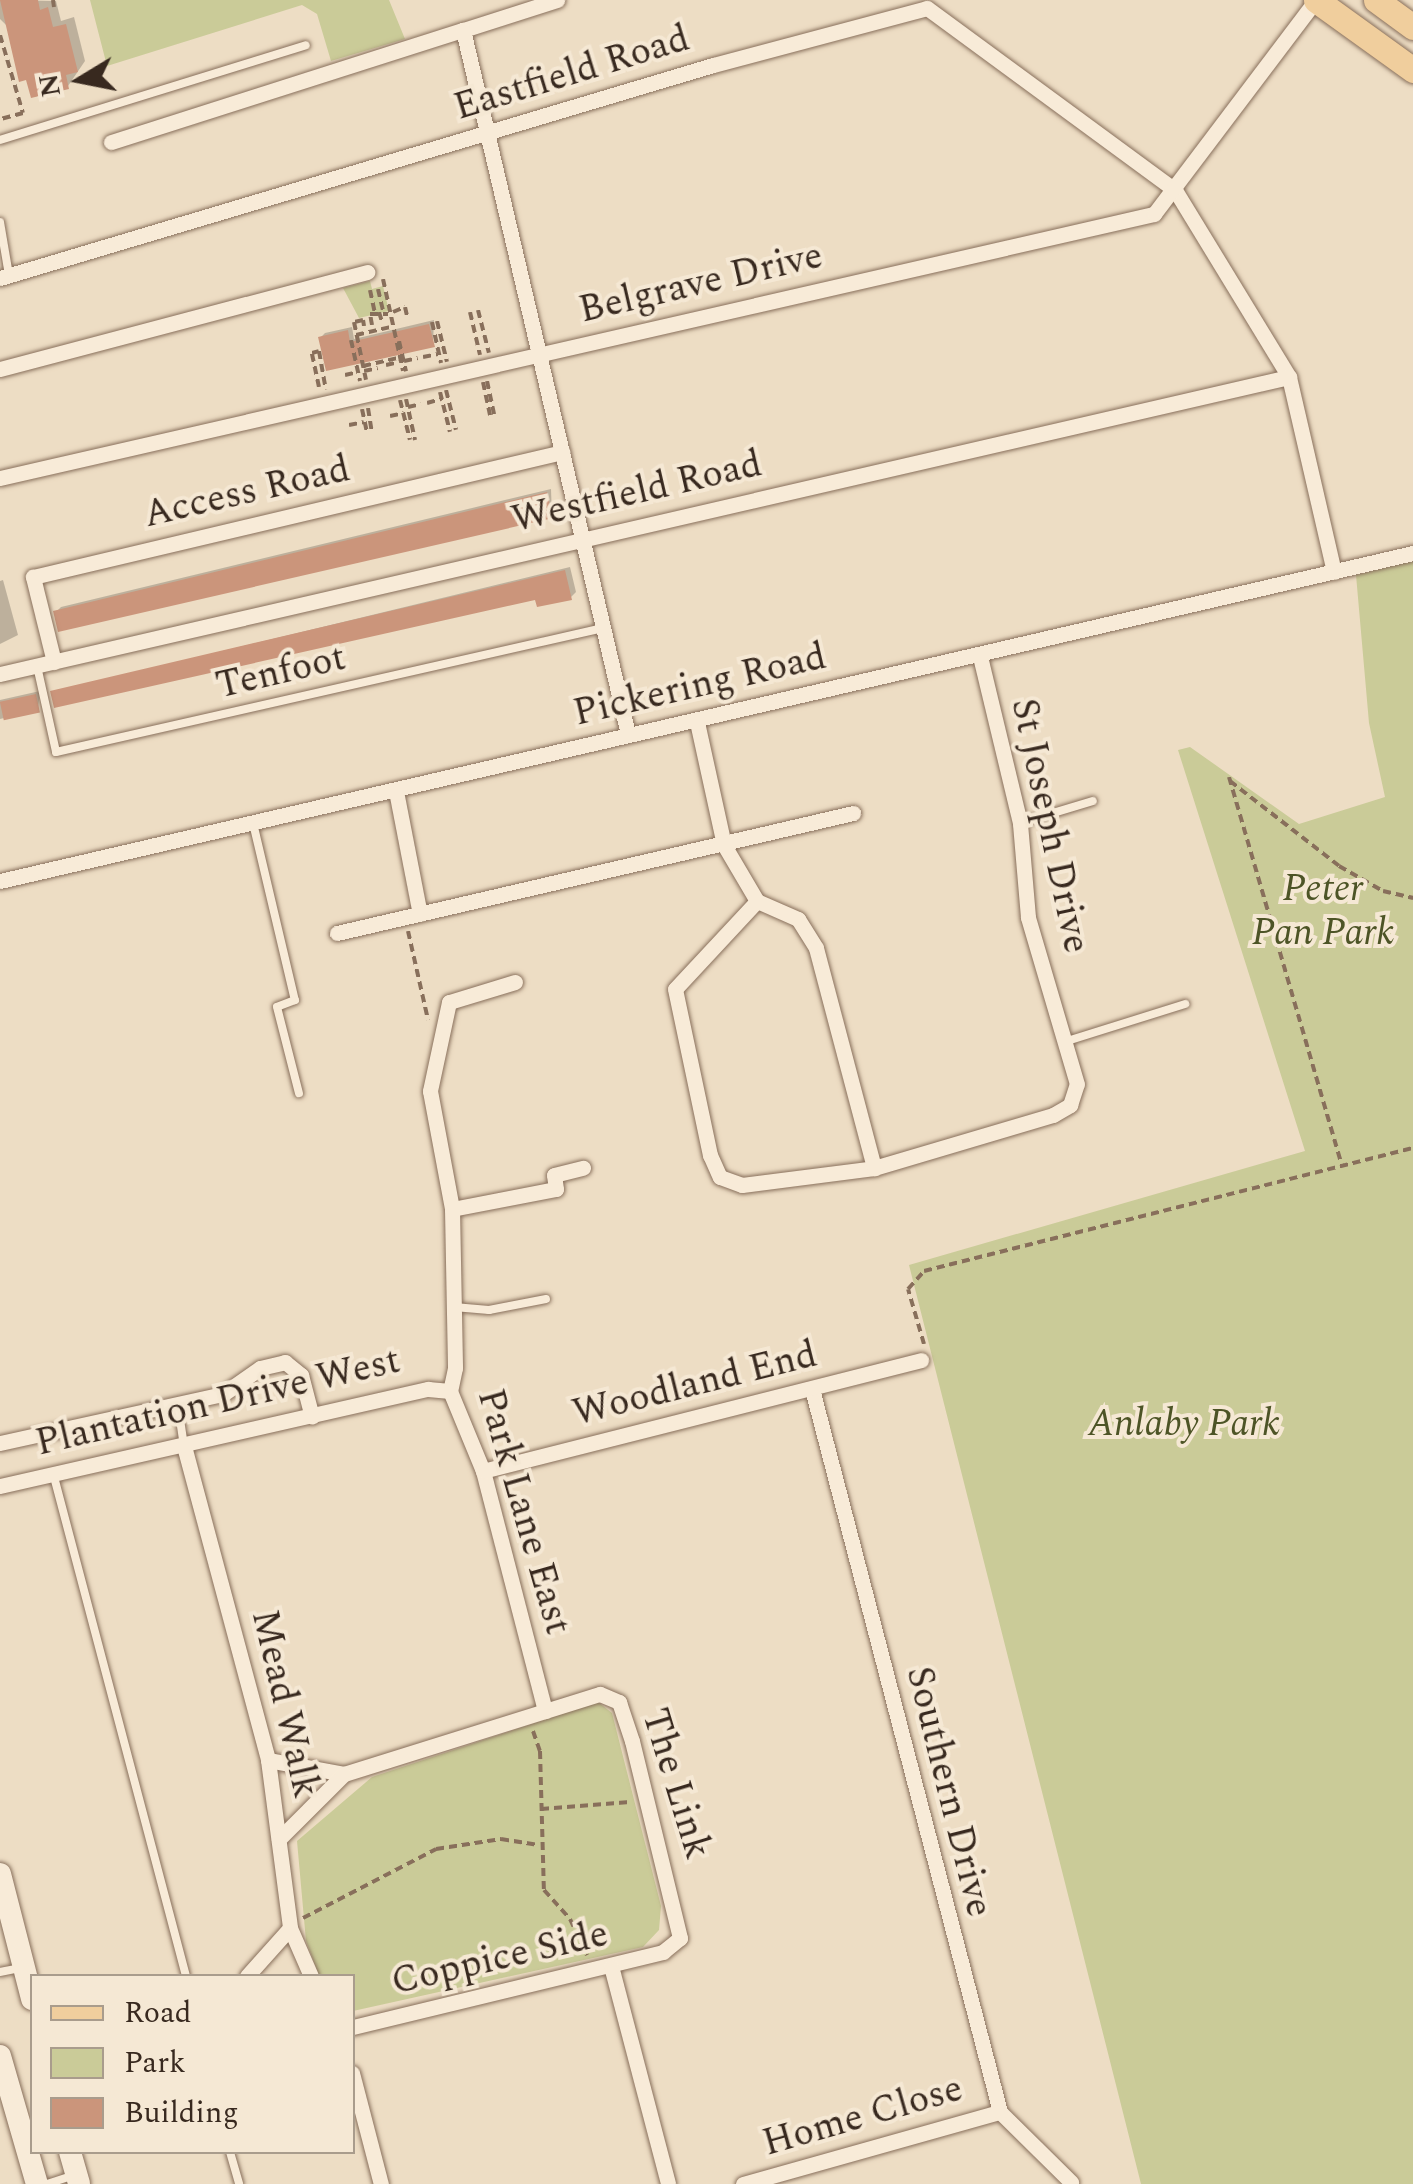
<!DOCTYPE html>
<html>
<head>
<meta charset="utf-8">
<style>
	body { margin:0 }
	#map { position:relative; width:1413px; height:2184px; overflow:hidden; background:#edddc4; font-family:Spectral,serif }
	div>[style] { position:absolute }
	.green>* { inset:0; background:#cacb98 }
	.shadow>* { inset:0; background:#0003 }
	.building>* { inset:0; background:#cb957b; transform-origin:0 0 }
	.path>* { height:4px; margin-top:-2px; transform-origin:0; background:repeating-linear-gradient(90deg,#886f5b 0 8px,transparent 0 13px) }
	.roads { filter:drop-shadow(0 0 2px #886f5b) drop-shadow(0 0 2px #886f5b) }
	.service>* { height:8px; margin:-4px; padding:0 4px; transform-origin:4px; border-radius:4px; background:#f8ebd8 }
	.minor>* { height:15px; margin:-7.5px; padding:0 7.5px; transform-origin:7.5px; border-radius:7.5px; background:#f8ebd8 }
	.secondary>* { height:22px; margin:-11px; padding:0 11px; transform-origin:11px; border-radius:11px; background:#f8ebd8 }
	.primary>* { height:25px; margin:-12.5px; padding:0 12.5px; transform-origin:12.5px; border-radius:12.5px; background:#f0ce9d }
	span { translate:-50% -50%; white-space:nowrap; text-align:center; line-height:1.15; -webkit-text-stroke:8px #f5e8d4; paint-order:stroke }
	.street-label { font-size:38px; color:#38291f }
	.park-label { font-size:38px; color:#4d5426; font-style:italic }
	.legend { position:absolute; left:30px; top:1974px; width:325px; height:180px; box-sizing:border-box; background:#f5e8d4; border:2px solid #a99c8c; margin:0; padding:12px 18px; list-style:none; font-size:30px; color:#38291f }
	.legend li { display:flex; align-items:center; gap:20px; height:50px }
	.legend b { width:50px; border:2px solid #a99c8c }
	.north { position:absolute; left:30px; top:30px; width:100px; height:100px; -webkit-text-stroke:8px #f5e8d4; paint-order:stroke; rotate:260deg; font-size:28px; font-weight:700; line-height:40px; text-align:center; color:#38291f }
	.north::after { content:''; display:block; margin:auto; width:35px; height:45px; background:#38291f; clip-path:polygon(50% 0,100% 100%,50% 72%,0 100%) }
</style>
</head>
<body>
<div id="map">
	<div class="green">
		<div style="clip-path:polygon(90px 0,389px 0,405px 39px,331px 61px,317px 14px,302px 5px,107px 66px)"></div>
		<div style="clip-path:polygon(370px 281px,372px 289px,383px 286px,389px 311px,359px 318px,343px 288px)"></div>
		<div style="clip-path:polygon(1413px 561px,1413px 2184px,1141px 2184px,909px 1265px,1305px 1151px,1178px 750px,1190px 747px,1299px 824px,1385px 797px,1369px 723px,1356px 575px)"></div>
		<div style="clip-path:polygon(598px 1702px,612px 1713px,661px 1906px,659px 1930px,643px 1947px,353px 2011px,352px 1976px,319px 1976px,306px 1941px,297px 1841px,372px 1777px)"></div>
	</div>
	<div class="shadow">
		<div style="clip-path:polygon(0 0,56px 1px,61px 21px,74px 17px,85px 61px,68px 86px,0 19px)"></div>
		<div style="clip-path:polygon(434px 320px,433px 344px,327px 368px,320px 338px,325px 333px,352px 327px,354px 339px)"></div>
		<div style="clip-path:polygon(551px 489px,552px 516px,56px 612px,61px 607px)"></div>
		<div style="clip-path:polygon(570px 567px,576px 592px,571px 597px,537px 597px,53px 692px)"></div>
		<div style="clip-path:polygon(3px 580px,18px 635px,0 644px,0 581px)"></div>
		<div style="clip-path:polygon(40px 691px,38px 710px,0 719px,0 700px)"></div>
	</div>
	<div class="building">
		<div style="clip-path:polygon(0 0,38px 0,40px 10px,48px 7px,53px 27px,66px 24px,78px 72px,66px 75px,69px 89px,31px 98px,26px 80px,19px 82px)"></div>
		<div style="clip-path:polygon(429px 324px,435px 347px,326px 371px,318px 337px,348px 330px,350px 342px)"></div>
		<div style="clip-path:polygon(547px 492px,553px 518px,58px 632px,53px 611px)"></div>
		<div style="clip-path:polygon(565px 570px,572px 600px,537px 607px,535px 600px,54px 708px,50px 691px)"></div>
		<div style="left:36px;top:694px;width:19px;height:37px;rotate:78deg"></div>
	</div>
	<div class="path">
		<div style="left:53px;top:0;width:7px;rotate:82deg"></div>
		<div style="left:0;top:35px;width:81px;rotate:73.6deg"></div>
		<div style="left:23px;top:113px;width:24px;rotate:165deg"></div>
		<div style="left:383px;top:279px;width:94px;rotate:77.7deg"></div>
		<div style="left:378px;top:289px;width:23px;rotate:77deg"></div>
		<div style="left:370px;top:290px;width:24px;rotate:78deg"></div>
		<div style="left:478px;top:310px;width:44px;rotate:75.7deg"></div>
		<div style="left:379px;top:312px;width:10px;rotate:73deg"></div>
		<div style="left:393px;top:312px;width:13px;rotate:-23deg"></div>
		<div style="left:405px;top:307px;width:9px;rotate:77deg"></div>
		<div style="left:470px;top:312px;width:44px;rotate:76.9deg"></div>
		<div style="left:437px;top:321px;width:42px;rotate:76.3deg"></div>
		<div style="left:432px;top:322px;width:42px;rotate:77.6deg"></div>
		<div style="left:372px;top:325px;width:11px;rotate:-100deg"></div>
		<div style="left:370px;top:314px;width:18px"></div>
		<div style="left:364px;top:326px;width:6px;rotate:-99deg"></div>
		<div style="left:363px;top:320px;width:9px;rotate:167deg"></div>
		<div style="left:354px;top:322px;width:59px;rotate:78.3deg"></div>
		<div style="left:356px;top:335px;width:36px;rotate:-13deg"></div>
		<div style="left:351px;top:340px;width:42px;rotate:77.6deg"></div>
		<div style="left:399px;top:341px;width:31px;rotate:77deg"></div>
		<div style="left:423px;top:357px;width:15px;rotate:-11deg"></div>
		<div style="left:404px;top:361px;width:14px;rotate:-12deg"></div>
		<div style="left:386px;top:365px;width:13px;rotate:-13deg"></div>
		<div style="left:363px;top:366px;width:36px;rotate:-13deg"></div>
		<div style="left:364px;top:371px;width:14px;rotate:-12deg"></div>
		<div style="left:345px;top:375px;width:13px;rotate:-13deg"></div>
		<div style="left:487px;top:381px;width:34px;rotate:78deg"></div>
		<div style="left:483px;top:382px;width:34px;rotate:78deg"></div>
		<div style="left:319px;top:387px;width:35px;rotate:-102deg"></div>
		<div style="left:312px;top:353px;width:7px;rotate:-16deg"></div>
		<div style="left:319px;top:351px;width:39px;rotate:80deg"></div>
		<div style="left:446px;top:390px;width:41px;rotate:76deg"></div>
		<div style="left:440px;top:392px;width:41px;rotate:76deg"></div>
		<div style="left:406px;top:399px;width:42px;rotate:77.6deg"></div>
		<div style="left:400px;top:400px;width:41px;rotate:76deg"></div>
		<div style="left:427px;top:403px;width:15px;rotate:-16deg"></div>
		<div style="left:408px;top:407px;width:13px;rotate:-13deg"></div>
		<div style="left:368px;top:408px;width:24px;rotate:81deg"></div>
		<div style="left:362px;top:409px;width:24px;rotate:78deg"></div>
		<div style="left:390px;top:416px;width:14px;rotate:-12deg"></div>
		<div style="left:349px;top:425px;width:15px;rotate:-11deg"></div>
		<div style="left:1229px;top:777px;width:405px;rotate:73.8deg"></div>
		<div style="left:1230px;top:781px;width:138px;rotate:37.9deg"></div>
		<div style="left:1339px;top:866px;width:51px;rotate:29.6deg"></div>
		<div style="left:1383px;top:891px;width:31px;rotate:13deg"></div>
		<div style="left:408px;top:931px;width:91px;rotate:77.3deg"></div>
		<div style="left:924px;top:1344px;width:57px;rotate:-106.2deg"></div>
		<div style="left:908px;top:1289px;width:24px;rotate:-48deg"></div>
		<div style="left:924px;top:1271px;width:504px;rotate:-14.12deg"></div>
		<div style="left:533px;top:1731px;width:21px;rotate:71deg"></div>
		<div style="left:540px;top:1751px;width:139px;rotate:88.4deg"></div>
		<div style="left:544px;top:1890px;width:39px;rotate:48deg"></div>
		<div style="left:570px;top:1919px;width:40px;rotate:65deg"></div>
		<div style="left:541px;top:1809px;width:89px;rotate:-4.5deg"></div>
		<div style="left:303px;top:1918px;width:150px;rotate:-27.4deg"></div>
		<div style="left:436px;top:1849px;width:66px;rotate:-8.7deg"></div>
		<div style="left:501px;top:1839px;width:38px;rotate:9deg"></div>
	</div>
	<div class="roads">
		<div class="service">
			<div style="left:0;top:140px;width:320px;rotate:-17.2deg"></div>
			<div style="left:0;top:222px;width:54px;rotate:80.4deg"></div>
			<div style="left:37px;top:666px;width:88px;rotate:77.5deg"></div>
			<div style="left:56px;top:752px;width:561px;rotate:-12.77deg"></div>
			<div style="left:253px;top:823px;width:182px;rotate:76.7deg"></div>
			<div style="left:295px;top:1000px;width:19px;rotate:159deg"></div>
			<div style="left:277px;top:1007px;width:89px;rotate:75.7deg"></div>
			<div style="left:1020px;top:823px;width:76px;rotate:-16.8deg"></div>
			<div style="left:1067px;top:1041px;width:124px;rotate:-17.4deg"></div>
			<div style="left:454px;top:1307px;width:35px;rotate:5deg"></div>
			<div style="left:489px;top:1310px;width:58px;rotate:-10.9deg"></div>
			<div style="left:178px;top:1406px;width:40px;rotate:81.5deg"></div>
			<div style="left:53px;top:1473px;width:520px;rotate:75.19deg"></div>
			<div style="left:0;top:1972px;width:20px;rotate:-11deg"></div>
			<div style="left:230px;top:2152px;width:33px;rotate:74deg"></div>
			<div style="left:47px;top:2184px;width:25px;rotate:-18deg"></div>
		</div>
		<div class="minor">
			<div style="left:463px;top:30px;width:99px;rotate:-17.7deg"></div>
			<div style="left:111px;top:142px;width:369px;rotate:-17.7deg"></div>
			<div style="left:463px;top:30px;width:723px;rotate:76.81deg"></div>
			<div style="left:0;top:278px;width:744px;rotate:-16.63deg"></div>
			<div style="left:713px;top:65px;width:221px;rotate:-14.9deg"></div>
			<div style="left:927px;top:8px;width:308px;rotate:36.3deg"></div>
			<div style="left:1175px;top:190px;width:219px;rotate:58.6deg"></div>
			<div style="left:1289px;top:377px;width:200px;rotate:77deg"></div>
			<div style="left:0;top:369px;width:380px;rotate:-14.8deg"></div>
			<div style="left:0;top:478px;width:1184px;rotate:-12.89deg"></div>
			<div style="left:1154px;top:214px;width:268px;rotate:-52.9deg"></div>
			<div style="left:54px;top:662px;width:88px;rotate:-103.9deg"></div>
			<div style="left:33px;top:577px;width:544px;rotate:-13.29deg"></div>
			<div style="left:0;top:674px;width:1323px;rotate:-12.98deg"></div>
			<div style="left:697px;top:722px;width:126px;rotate:77.6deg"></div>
			<div style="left:724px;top:845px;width:65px;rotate:59.5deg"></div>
			<div style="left:757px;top:901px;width:120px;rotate:133deg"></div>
			<div style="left:675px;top:989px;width:170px;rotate:78.1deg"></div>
			<div style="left:710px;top:1155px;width:24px;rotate:66deg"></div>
			<div style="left:720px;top:1177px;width:23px;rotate:20deg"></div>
			<div style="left:742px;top:1185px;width:133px;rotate:-7.3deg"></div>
			<div style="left:874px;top:1168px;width:187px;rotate:-16.5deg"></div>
			<div style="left:1053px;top:1115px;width:20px;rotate:-30deg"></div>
			<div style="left:1070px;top:1105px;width:22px;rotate:-72deg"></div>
			<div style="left:1077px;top:1084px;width:174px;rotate:-106.4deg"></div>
			<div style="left:1028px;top:917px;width:94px;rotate:-94.9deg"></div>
			<div style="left:1020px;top:823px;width:172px;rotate:-103.5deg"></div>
			<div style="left:396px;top:791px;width:125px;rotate:79deg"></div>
			<div style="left:0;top:881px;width:1451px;rotate:-13.07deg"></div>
			<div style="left:757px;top:901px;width:45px;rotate:23.7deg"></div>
			<div style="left:798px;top:919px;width:34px;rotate:58deg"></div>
			<div style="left:816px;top:948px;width:228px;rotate:75.2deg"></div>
			<div style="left:337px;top:933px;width:530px;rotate:-13.09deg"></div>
			<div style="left:515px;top:982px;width:69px;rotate:163.1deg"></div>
			<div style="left:449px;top:1002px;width:91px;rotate:102.1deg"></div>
			<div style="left:430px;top:1091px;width:120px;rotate:79.4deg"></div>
			<div style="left:452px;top:1209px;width:159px;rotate:88.9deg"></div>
			<div style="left:455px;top:1368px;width:24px;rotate:102deg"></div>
			<div style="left:450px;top:1391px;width:87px;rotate:67.6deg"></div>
			<div style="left:483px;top:1471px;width:248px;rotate:75.5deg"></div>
			<div style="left:452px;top:1209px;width:106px;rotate:-10.9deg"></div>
			<div style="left:556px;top:1189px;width:14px;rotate:-98deg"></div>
			<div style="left:554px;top:1175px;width:30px;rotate:-14deg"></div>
			<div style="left:812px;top:1389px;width:747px;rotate:75.42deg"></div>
			<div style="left:1000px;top:2112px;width:100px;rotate:44.6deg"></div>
			<div style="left:0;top:1443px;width:228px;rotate:-12.4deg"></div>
			<div style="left:223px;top:1394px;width:45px;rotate:-35.1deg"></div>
			<div style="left:260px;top:1368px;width:26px;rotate:-13deg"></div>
			<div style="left:285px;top:1362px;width:21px;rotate:39deg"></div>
			<div style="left:301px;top:1375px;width:43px;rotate:75.3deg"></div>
			<div style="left:184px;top:1446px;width:325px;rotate:75deg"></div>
			<div style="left:268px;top:1760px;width:169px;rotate:82.5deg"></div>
			<div style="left:290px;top:1928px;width:52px;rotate:66.4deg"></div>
			<div style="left:483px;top:1471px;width:452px;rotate:-14.2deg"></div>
			<div style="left:0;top:1486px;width:439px;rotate:-12.8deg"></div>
			<div style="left:428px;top:1389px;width:22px;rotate:5deg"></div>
			<div style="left:268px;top:1760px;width:77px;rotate:10.4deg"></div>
			<div style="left:344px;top:1774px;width:268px;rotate:-17.4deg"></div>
			<div style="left:600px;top:1694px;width:21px;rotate:23deg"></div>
			<div style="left:619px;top:1702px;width:41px;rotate:71.6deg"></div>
			<div style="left:632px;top:1741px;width:203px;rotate:76.3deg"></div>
			<div style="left:680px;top:1938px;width:22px;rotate:141deg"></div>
			<div style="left:663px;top:1952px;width:320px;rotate:166.4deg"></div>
			<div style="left:279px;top:1839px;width:92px;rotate:-45deg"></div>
			<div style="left:611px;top:1966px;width:225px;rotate:75.3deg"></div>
			<div style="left:247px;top:1976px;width:64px;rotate:-48.1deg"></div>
			<div style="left:352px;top:2073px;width:115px;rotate:75.4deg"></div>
			<div style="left:743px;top:2184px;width:267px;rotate:-15.7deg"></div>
		</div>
		<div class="secondary">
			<div style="left:0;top:1874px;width:129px;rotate:75.6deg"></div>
			<div style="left:0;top:2056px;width:133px;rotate:73.9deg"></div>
			<div style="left:70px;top:2152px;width:33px;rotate:74deg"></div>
		</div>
		<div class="primary">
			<div style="left:1316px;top:0;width:120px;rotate:35.8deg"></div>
			<div style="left:1376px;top:0;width:46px;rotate:36.1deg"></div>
		</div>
	</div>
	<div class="street-label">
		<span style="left:572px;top:74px;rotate:-17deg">Eastfield Road</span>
		<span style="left:701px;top:284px;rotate:-13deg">Belgrave Drive</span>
		<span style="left:247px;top:493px;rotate:-13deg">Access Road</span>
		<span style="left:637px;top:493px;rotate:-13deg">Westfield Road</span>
		<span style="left:281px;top:673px;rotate:-13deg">Tenfoot</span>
		<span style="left:700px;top:686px;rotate:-13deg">Pickering Road</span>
		<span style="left:1049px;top:826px;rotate:78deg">St Joseph Drive</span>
		<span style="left:695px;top:1385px;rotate:-14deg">Woodland End</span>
		<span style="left:218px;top:1403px;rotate:-13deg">Plantation Drive West</span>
		<span style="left:523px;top:1512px;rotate:74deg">Park Lane East</span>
		<span style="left:284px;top:1704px;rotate:77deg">Mead Walk</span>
		<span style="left:675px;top:1784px;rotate:73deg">The Link</span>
		<span style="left:948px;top:1792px;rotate:76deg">Southern Drive</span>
		<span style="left:500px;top:1959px;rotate:-13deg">Coppice Side</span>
		<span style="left:863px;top:2117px;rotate:-16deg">Home Close</span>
	</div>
	<div class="park-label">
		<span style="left:1323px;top:912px">Peter<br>Pan Park</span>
		<span style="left:1184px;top:1425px">Anlaby Park</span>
	</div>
	<ul class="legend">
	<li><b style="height:12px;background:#f0ce9d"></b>Road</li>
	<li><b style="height:28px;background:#cacb98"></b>Park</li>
	<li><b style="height:28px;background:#cb957b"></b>Building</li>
	</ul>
	<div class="north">N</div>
</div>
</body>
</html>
